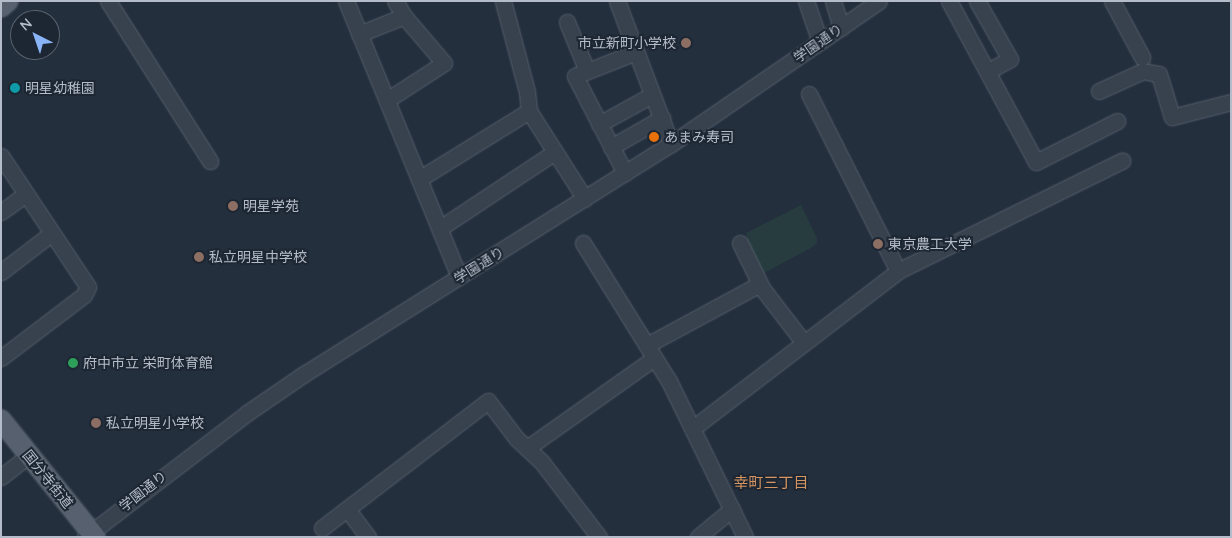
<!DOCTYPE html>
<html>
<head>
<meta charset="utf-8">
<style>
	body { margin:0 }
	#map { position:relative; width:1232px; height:538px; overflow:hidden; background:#242f3e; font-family:Quicksand,"Noto Sans JP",sans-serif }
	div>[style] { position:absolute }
	.green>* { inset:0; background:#263c3f }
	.roads { filter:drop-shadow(0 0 1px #565f6c) drop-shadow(0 0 1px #565f6c) }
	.minor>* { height:15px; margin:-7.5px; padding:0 7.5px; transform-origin:7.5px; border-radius:7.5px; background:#38414e }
	.major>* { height:20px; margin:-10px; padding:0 10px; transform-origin:10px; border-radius:10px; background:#56606e }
	.dots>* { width:14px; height:14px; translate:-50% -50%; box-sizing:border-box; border:2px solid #1d2633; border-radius:50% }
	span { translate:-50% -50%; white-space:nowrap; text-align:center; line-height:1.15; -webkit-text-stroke:4px #1d2633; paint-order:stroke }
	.poi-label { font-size:14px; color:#b4bcc9 }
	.right { translate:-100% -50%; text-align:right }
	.left { translate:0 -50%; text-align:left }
	.street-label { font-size:14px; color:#b4bcc9 }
	.neighbourhood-label { font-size:15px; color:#d59563 }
	.frame { position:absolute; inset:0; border:2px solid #b4bcc9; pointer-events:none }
	.north { position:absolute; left:10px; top:10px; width:50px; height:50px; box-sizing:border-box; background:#1d2633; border:1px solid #59626f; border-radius:50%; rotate:319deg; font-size:14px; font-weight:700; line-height:20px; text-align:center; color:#b4bcc9 }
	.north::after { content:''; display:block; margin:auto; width:18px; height:22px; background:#8ab4f8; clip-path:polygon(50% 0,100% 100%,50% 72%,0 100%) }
</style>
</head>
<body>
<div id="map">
	<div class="green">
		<div style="clip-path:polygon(801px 205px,817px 238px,817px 243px,811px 248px,764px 273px,759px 273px,749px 250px,746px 233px)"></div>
	</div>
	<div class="roads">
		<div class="minor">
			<div style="left:108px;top:1px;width:190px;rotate:57.5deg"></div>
			<div style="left:346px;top:1px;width:298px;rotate:67.7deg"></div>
			<div style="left:503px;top:1px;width:94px;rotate:75.2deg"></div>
			<div style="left:527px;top:92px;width:19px;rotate:84deg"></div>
			<div style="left:529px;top:111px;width:104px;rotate:57.5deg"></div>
			<div style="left:617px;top:1px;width:153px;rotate:69.3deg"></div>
			<div style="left:806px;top:1px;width:43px;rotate:71.1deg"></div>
			<div style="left:833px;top:1px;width:28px;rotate:73deg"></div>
			<div style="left:949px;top:1px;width:183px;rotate:61.6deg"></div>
			<div style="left:1036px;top:162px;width:91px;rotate:-26.8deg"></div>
			<div style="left:977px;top:1px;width:67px;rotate:60.4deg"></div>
			<div style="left:1010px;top:59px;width:25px;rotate:151deg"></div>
			<div style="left:1112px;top:1px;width:64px;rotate:61.8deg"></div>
			<div style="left:567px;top:22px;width:53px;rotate:67.8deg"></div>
			<div style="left:359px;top:34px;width:48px;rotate:-21.8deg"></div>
			<div style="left:1099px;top:91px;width:48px;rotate:-24.4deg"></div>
			<div style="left:1143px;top:71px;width:16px;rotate:11deg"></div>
			<div style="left:1159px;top:74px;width:45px;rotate:73.2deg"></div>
			<div style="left:1172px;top:117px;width:61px;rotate:-14.3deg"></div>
			<div style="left:809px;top:94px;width:198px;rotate:63.3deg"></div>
			<div style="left:387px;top:100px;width:68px;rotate:-33deg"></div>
			<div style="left:444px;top:63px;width:62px;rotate:-130.4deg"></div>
			<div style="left:404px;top:16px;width:17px;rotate:-121deg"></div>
			<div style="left:599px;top:124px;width:60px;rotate:-28.7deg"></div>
			<div style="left:611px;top:147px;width:59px;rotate:-29.6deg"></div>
			<div style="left:1px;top:156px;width:157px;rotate:56.4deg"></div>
			<div style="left:88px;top:287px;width:9px;rotate:117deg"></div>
			<div style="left:84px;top:295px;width:104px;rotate:142.8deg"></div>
			<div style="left:625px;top:173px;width:109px;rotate:-117.3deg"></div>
			<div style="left:575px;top:76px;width:66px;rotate:-21.5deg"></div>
			<div style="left:419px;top:179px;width:129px;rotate:-31.7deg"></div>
			<div style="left:1px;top:212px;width:31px;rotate:-36deg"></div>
			<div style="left:440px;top:228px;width:138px;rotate:-33.5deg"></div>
			<div style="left:583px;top:243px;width:163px;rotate:58.1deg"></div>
			<div style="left:669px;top:381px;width:174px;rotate:64deg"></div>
			<div style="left:740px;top:243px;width:50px;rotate:63.9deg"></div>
			<div style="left:762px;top:288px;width:69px;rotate:52.6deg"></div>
			<div style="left:1px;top:272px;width:64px;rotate:-37.4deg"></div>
			<div style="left:647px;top:345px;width:128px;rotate:-28.4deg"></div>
			<div style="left:693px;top:428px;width:258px;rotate:-37.4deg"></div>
			<div style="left:898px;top:271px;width:250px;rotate:-26.2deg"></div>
			<div style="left:527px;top:448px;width:156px;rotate:-35.3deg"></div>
			<div style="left:1px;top:477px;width:34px;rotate:-38deg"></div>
			<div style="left:347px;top:509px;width:35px;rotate:53deg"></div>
			<div style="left:322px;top:528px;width:209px;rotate:-37.4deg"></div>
			<div style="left:488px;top:401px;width:48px;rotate:52.7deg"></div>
			<div style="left:517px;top:439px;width:33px;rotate:43deg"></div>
			<div style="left:541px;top:461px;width:96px;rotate:52.7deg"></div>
			<div style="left:85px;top:537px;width:204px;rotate:-37.4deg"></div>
			<div style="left:247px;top:413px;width:69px;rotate:-34.4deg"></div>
			<div style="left:304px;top:374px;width:433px;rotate:-32.1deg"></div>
			<div style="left:671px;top:144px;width:252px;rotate:-34.5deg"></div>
			<div style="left:698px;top:537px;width:44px;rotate:-39.5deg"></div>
		</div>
		<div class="major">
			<div style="left:1px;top:7px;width:9px;rotate:-41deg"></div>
			<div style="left:1px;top:420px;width:150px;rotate:51.2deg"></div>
		</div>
	</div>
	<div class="dots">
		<div style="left:686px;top:43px;background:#8d6e63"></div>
		<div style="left:15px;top:88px;background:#0f9aa8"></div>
		<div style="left:654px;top:137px;background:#e8710a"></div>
		<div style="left:233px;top:206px;background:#8d6e63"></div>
		<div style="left:878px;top:244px;background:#8d6e63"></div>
		<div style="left:199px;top:257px;background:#8d6e63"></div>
		<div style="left:73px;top:363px;background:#2e9e5b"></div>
		<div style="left:96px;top:423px;background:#8d6e63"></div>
	</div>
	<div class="poi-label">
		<span class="right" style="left:676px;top:43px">市立新町小学校</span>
		<span class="left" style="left:25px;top:88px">明星幼稚園</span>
		<span class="left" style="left:664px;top:137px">あまみ寿司</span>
		<span class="left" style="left:243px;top:206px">明星学苑</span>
		<span class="left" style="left:888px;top:244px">東京農工大学</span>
		<span class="left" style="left:209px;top:257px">私立明星中学校</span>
		<span class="left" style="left:83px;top:363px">府中市立 栄町体育館</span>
		<span class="left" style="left:106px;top:423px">私立明星小学校</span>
	</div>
	<div class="street-label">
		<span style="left:818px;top:43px;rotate:-35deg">学園通り</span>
		<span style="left:479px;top:265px;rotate:-32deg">学園通り</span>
		<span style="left:48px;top:479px;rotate:51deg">国分寺街道</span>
		<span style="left:143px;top:491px;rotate:-38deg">学園通り</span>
	</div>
	<div class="neighbourhood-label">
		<span style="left:771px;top:483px">幸町三丁目</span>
	</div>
	<div class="frame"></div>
	<div class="north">N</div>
</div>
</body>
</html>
